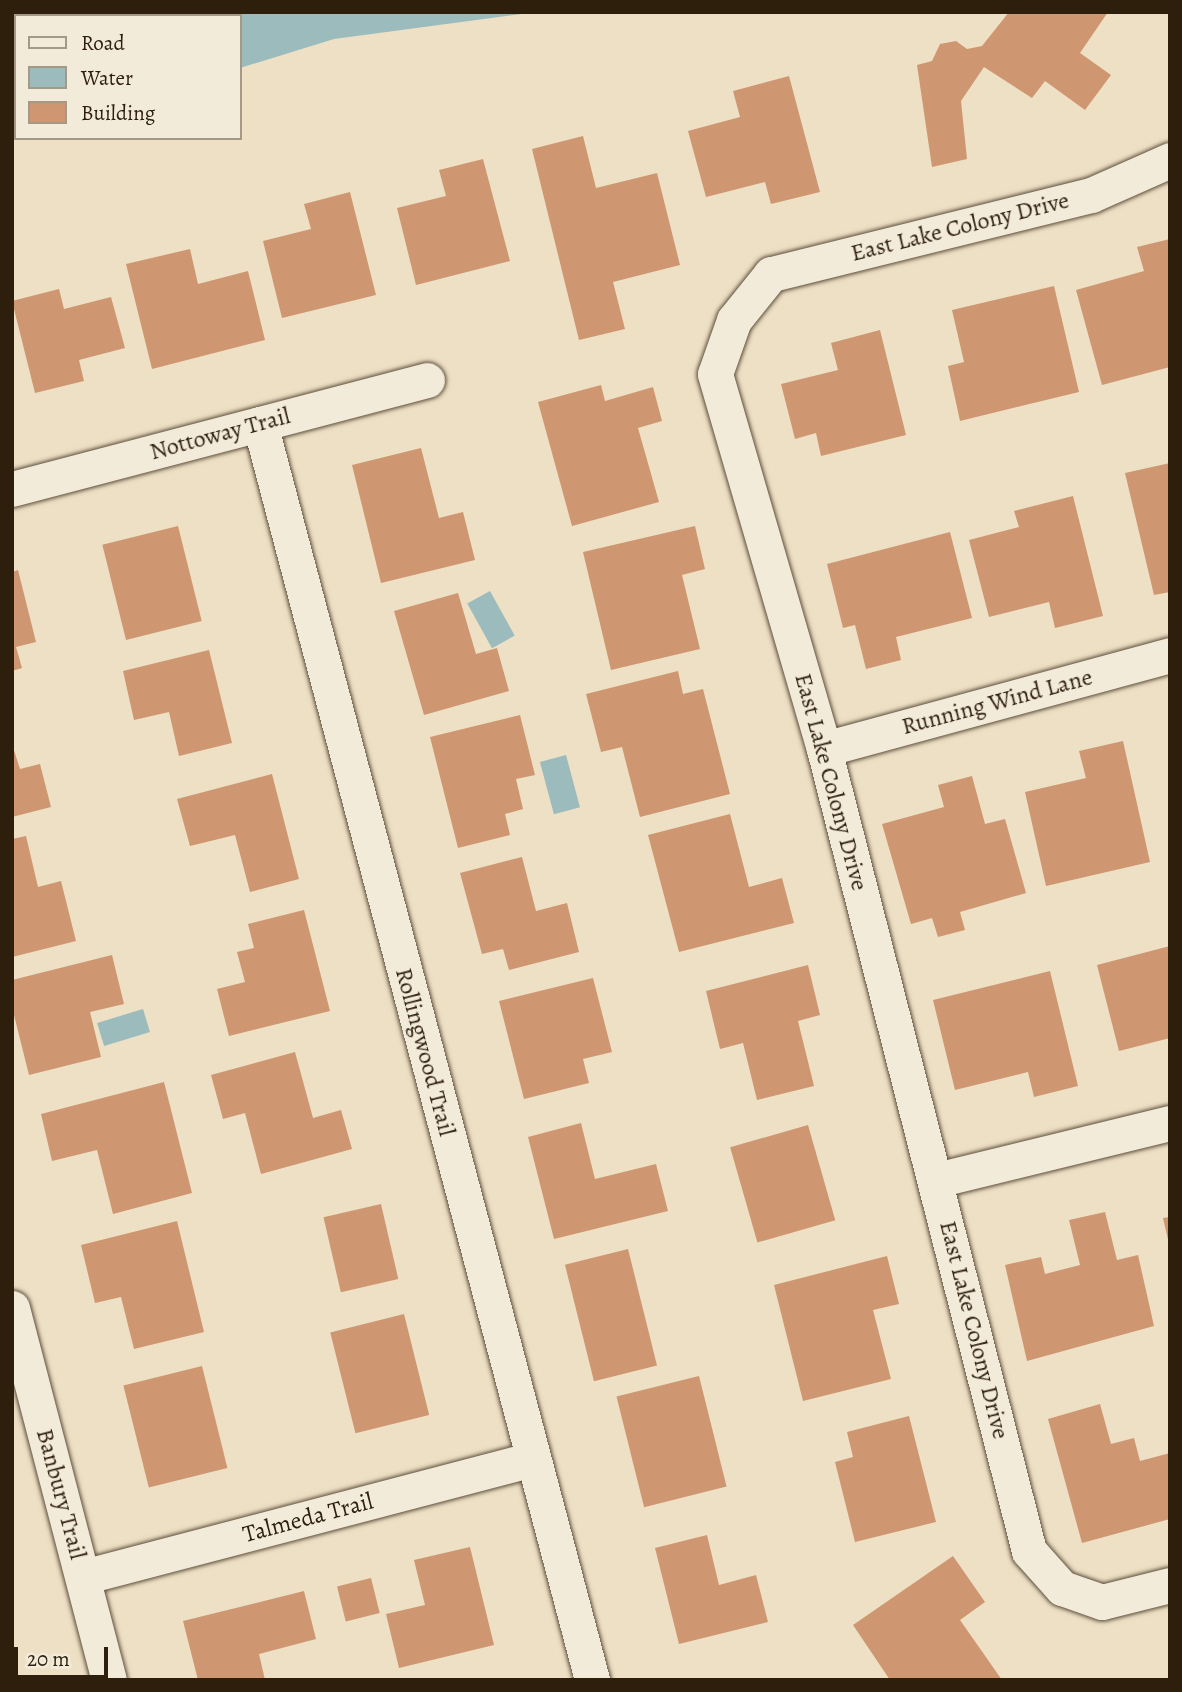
<!DOCTYPE html>
<html>
<head>
<meta charset="utf-8">
<style>
	body { margin:0 }
	#map { position:relative; width:1182px; height:1692px; overflow:hidden; background:#ede0c5; font-family:Alegreya,serif }
	div>[style] { position:absolute }
	.water>* { inset:0; background:#9bbbbc; transform-origin:0 0 }
	.building>* { inset:0; background:#ce9771; transform-origin:0 0 }
	.roads { filter:drop-shadow(0 0 2px #5e4f3b) drop-shadow(0 0 2px #5e4f3b) }
	.street>* { height:35px; margin:-17.5px; padding:0 17.5px; transform-origin:17.5px; border-radius:17.5px; background:#f3ebd9 }
	span { translate:-50% -50%; white-space:nowrap; text-align:center; line-height:1.15; -webkit-text-stroke:6px #f3ebd9; paint-order:stroke }
	.street-label { font-size:24px; color:#2e1f0d }
	.frame { position:absolute; inset:0; border:14px solid #2e1f0d; pointer-events:none }
	.legend { position:absolute; left:14px; top:14px; width:228px; height:126px; box-sizing:border-box; background:#f3ebd9; border:2px solid #a49987; margin:0; padding:9px 12px; list-style:none; font-size:21px; color:#2e1f0d }
	.legend li { display:flex; align-items:center; gap:14px; height:35px }
	.legend b { width:35px; border:2px solid #a49987 }
	.scale { position:absolute; left:14px; top:1647px; width:94px; height:32px; box-sizing:border-box; border:4px solid #2e1f0d; border-top:0; padding-left:9px; font-size:21px; line-height:24px; white-space:nowrap; color:#2e1f0d; -webkit-text-stroke:5px #f3ebd9; paint-order:stroke }
</style>
</head>
<body>
<div id="map">
	<div class="water">
		<div style="clip-path:polygon(12px 12px,537px 12px,334px 39px,240px 68px,240px 16px,16px 16px,12px 138px)"></div>
		<div style="left:490px;top:591px;width:51px;height:26px;rotate:61deg"></div>
		<div style="left:566px;top:755px;width:54px;height:27px;rotate:75deg"></div>
		<div style="left:143px;top:1009px;width:24px;height:48px;rotate:73deg"></div>
	</div>
	<div class="building">
		<div style="clip-path:polygon(1009px 12px,1108px 12px,1080px 53px,1111px 75px,1085px 110px,1045px 81px,1032px 98px,984px 67px,961px 101px,967px 159px,932px 167px,917px 65px,932px 61px,940px 44px,956px 41px,967px 49px,982px 46px)"></div>
		<div style="clip-path:polygon(789px 76px,820px 192px,771px 204px,765px 182px,706px 197px,688px 131px,740px 117px,733px 91px)"></div>
		<div style="clip-path:polygon(583px 136px,596px 188px,657px 173px,680px 265px,613px 282px,625px 329px,579px 340px,532px 149px)"></div>
		<div style="clip-path:polygon(483px 159px,510px 261px,416px 285px,397px 208px,446px 196px,439px 170px)"></div>
		<div style="clip-path:polygon(350px 192px,376px 295px,282px 318px,263px 241px,311px 229px,304px 204px)"></div>
		<div style="clip-path:polygon(1170px 239px,1170px 367px,1102px 385px,1076px 290px,1144px 271px,1137px 247px)"></div>
		<div style="clip-path:polygon(190px 249px,198px 284px,248px 271px,265px 340px,152px 369px,126px 264px)"></div>
		<div style="clip-path:polygon(1054px 286px,1079px 392px,960px 421px,948px 366px,964px 362px,952px 310px)"></div>
		<div style="clip-path:polygon(59px 289px,64px 309px,111px 297px,125px 348px,79px 360px,84px 381px,35px 393px,12px 301px)"></div>
		<div style="clip-path:polygon(880px 330px,906px 435px,821px 456px,816px 433px,795px 439px,781px 384px,838px 370px,831px 343px)"></div>
		<div style="clip-path:polygon(601px 385px,605px 401px,653px 387px,662px 421px,638px 428px,659px 502px,572px 526px,538px 402px)"></div>
		<div style="clip-path:polygon(421px 448px,439px 518px,463px 512px,475px 560px,381px 583px,352px 465px)"></div>
		<div style="clip-path:polygon(1170px 463px,1170px 592px,1154px 595px,1125px 473px)"></div>
		<div style="clip-path:polygon(1073px 496px,1103px 616px,1055px 628px,1049px 602px,989px 617px,969px 540px,1019px 527px,1014px 511px)"></div>
		<div style="left:178px;top:526px;width:98px;height:78px;rotate:76deg"></div>
		<div style="clip-path:polygon(695px 526px,705px 569px,682px 575px,700px 649px,611px 670px,583px 552px)"></div>
		<div style="clip-path:polygon(950px 532px,972px 618px,896px 637px,901px 660px,866px 669px,855px 625px,843px 628px,827px 564px)"></div>
		<div style="clip-path:polygon(18px 570px,36px 642px,16px 647px,22px 668px,12px 671px,12px 572px)"></div>
		<div style="clip-path:polygon(458px 593px,476px 654px,497px 648px,509px 691px,424px 715px,394px 611px)"></div>
		<div style="clip-path:polygon(209px 650px,232px 743px,179px 756px,169px 712px,134px 720px,123px 671px)"></div>
		<div style="clip-path:polygon(678px 671px,683px 694px,703px 689px,730px 794px,640px 817px,622px 747px,601px 752px,586px 694px)"></div>
		<div style="clip-path:polygon(520px 715px,535px 775px,516px 779px,523px 809px,505px 814px,510px 835px,458px 848px,430px 737px)"></div>
		<div style="clip-path:polygon(1123px 741px,1150px 862px,1046px 886px,1025px 792px,1086px 778px,1079px 751px)"></div>
		<div style="clip-path:polygon(12px 744px,20px 769px,40px 764px,51px 807px,12px 817px)"></div>
		<div style="clip-path:polygon(272px 774px,299px 879px,250px 892px,235px 835px,190px 846px,177px 799px)"></div>
		<div style="clip-path:polygon(972px 776px,985px 824px,1005px 819px,1026px 893px,960px 912px,965px 930px,938px 937px,932px 918px,911px 924px,882px 824px,944px 807px,938px 785px)"></div>
		<div style="clip-path:polygon(730px 814px,749px 887px,782px 878px,794px 923px,679px 952px,648px 835px)"></div>
		<div style="clip-path:polygon(26px 836px,38px 887px,61px 881px,76px 941px,12px 957px,12px 839px)"></div>
		<div style="clip-path:polygon(522px 857px,536px 911px,567px 903px,579px 952px,509px 970px,503px 949px,482px 954px,460px 873px)"></div>
		<div style="clip-path:polygon(304px 910px,330px 1011px,229px 1036px,217px 989px,245px 982px,237px 952px,254px 948px,248px 924px)"></div>
		<div style="clip-path:polygon(1170px 946px,1170px 1038px,1119px 1051px,1097px 965px)"></div>
		<div style="clip-path:polygon(112px 955px,124px 1004px,90px 1012px,101px 1057px,29px 1075px,12px 1007px,12px 980px)"></div>
		<div style="clip-path:polygon(808px 965px,820px 1015px,798px 1021px,814px 1086px,757px 1100px,743px 1043px,720px 1049px,706px 991px)"></div>
		<div style="clip-path:polygon(1050px 971px,1078px 1086px,1034px 1097px,1028px 1072px,955px 1090px,933px 1000px)"></div>
		<div style="clip-path:polygon(593px 978px,612px 1052px,583px 1059px,589px 1083px,524px 1099px,499px 1001px)"></div>
		<div style="clip-path:polygon(295px 1052px,313px 1118px,341px 1110px,352px 1149px,261px 1174px,245px 1113px,223px 1119px,211px 1075px)"></div>
		<div style="clip-path:polygon(164px 1082px,192px 1193px,113px 1214px,97px 1150px,52px 1161px,41px 1114px)"></div>
		<div style="clip-path:polygon(581px 1123px,595px 1179px,656px 1164px,668px 1211px,554px 1239px,528px 1137px)"></div>
		<div style="left:808px;top:1125px;width:99px;height:81px;rotate:74deg"></div>
		<div style="left:381px;top:1204px;width:77px;height:59px;rotate:77deg"></div>
		<div style="clip-path:polygon(1105px 1212px,1117px 1260px,1138px 1255px,1154px 1326px,1027px 1361px,1005px 1265px,1041px 1257px,1045px 1274px,1080px 1265px,1069px 1220px)"></div>
		<div style="clip-path:polygon(1170px 1217px,1170px 1243px,1169px 1244px,1163px 1218px)"></div>
		<div style="clip-path:polygon(177px 1221px,204px 1332px,134px 1349px,121px 1297px,95px 1303px,81px 1245px)"></div>
		<div style="left:628px;top:1249px;width:120px;height:65px;rotate:76deg"></div>
		<div style="clip-path:polygon(887px 1256px,899px 1304px,873px 1310px,891px 1379px,803px 1401px,774px 1285px)"></div>
		<div style="left:404px;top:1314px;width:104px;height:76px;rotate:76deg"></div>
		<div style="left:202px;top:1366px;width:105px;height:81px;rotate:76deg"></div>
		<div style="left:699px;top:1376px;width:114px;height:85px;rotate:76deg"></div>
		<div style="clip-path:polygon(1100px 1404px,1111px 1444px,1134px 1438px,1140px 1461px,1170px 1453px,1170px 1519px,1082px 1543px,1048px 1419px)"></div>
		<div style="clip-path:polygon(909px 1416px,936px 1522px,855px 1542px,835px 1462px,853px 1457px,847px 1432px)"></div>
		<div style="clip-path:polygon(707px 1535px,719px 1585px,756px 1575px,768px 1622px,679px 1644px,655px 1548px)"></div>
		<div style="clip-path:polygon(470px 1547px,494px 1645px,399px 1668px,386px 1614px,425px 1605px,414px 1560px)"></div>
		<div style="clip-path:polygon(953px 1556px,985px 1602px,960px 1620px,1002px 1680px,890px 1680px,853px 1625px)"></div>
		<div style="left:371px;top:1578px;width:36px;height:35px;rotate:76deg"></div>
		<div style="clip-path:polygon(304px 1591px,316px 1639px,259px 1654px,265px 1680px,198px 1680px,183px 1621px)"></div>
	</div>
	<div class="roads">
		<div class="street">
			<div style="left:1170px;top:160px;width:86px;rotate:156.1deg"></div>
			<div style="left:1091px;top:195px;width:330px;rotate:166.1deg"></div>
			<div style="left:771px;top:274px;width:59px;rotate:128.8deg"></div>
			<div style="left:734px;top:320px;width:57px;rotate:109.4deg"></div>
			<div style="left:715px;top:374px;width:391px;rotate:73.8deg"></div>
			<div style="left:824px;top:749px;width:828px;rotate:75.66deg"></div>
			<div style="left:1029px;top:1551px;width:50px;rotate:48.3deg"></div>
			<div style="left:1062px;top:1588px;width:42px;rotate:19.3deg"></div>
			<div style="left:1102px;top:1602px;width:70px;rotate:-14deg"></div>
			<div style="left:260px;top:424px;width:1299px;rotate:75.19deg"></div>
			<div style="left:12px;top:489px;width:429px;rotate:-14.7deg"></div>
			<div style="left:824px;top:749px;width:359px;rotate:-15.2deg"></div>
			<div style="left:936px;top:1180px;width:241px;rotate:-13.7deg"></div>
			<div style="left:12px;top:1308px;width:384px;rotate:75.4deg"></div>
			<div style="left:83px;top:1577px;width:464px;rotate:-14.7deg"></div>
		</div>
	</div>
	<div class="street-label">
		<span style="left:960px;top:227px;rotate:-14deg">East Lake Colony Drive</span>
		<span style="left:220px;top:434px;rotate:-15deg">Nottoway Trail</span>
		<span style="left:997px;top:702px;rotate:-15deg">Running Wind Lane</span>
		<span style="left:831px;top:782px;rotate:75deg">East Lake Colony Drive</span>
		<span style="left:425px;top:1052px;rotate:75deg">Rollingwood Trail</span>
		<span style="left:974px;top:1330px;rotate:76deg">East Lake Colony Drive</span>
		<span style="left:61px;top:1494px;rotate:75deg">Banbury Trail</span>
		<span style="left:308px;top:1518px;rotate:-15deg">Talmeda Trail</span>
	</div>
	<div class="frame"></div>
	<ul class="legend">
	<li><b style="height:9px;background:#f3ebd9"></b>Road</li>
	<li><b style="height:19px;background:#9bbbbc"></b>Water</li>
	<li><b style="height:19px;background:#ce9771"></b>Building</li>
	</ul>
	<div class="scale">20 m</div>
</div>
</body>
</html>
